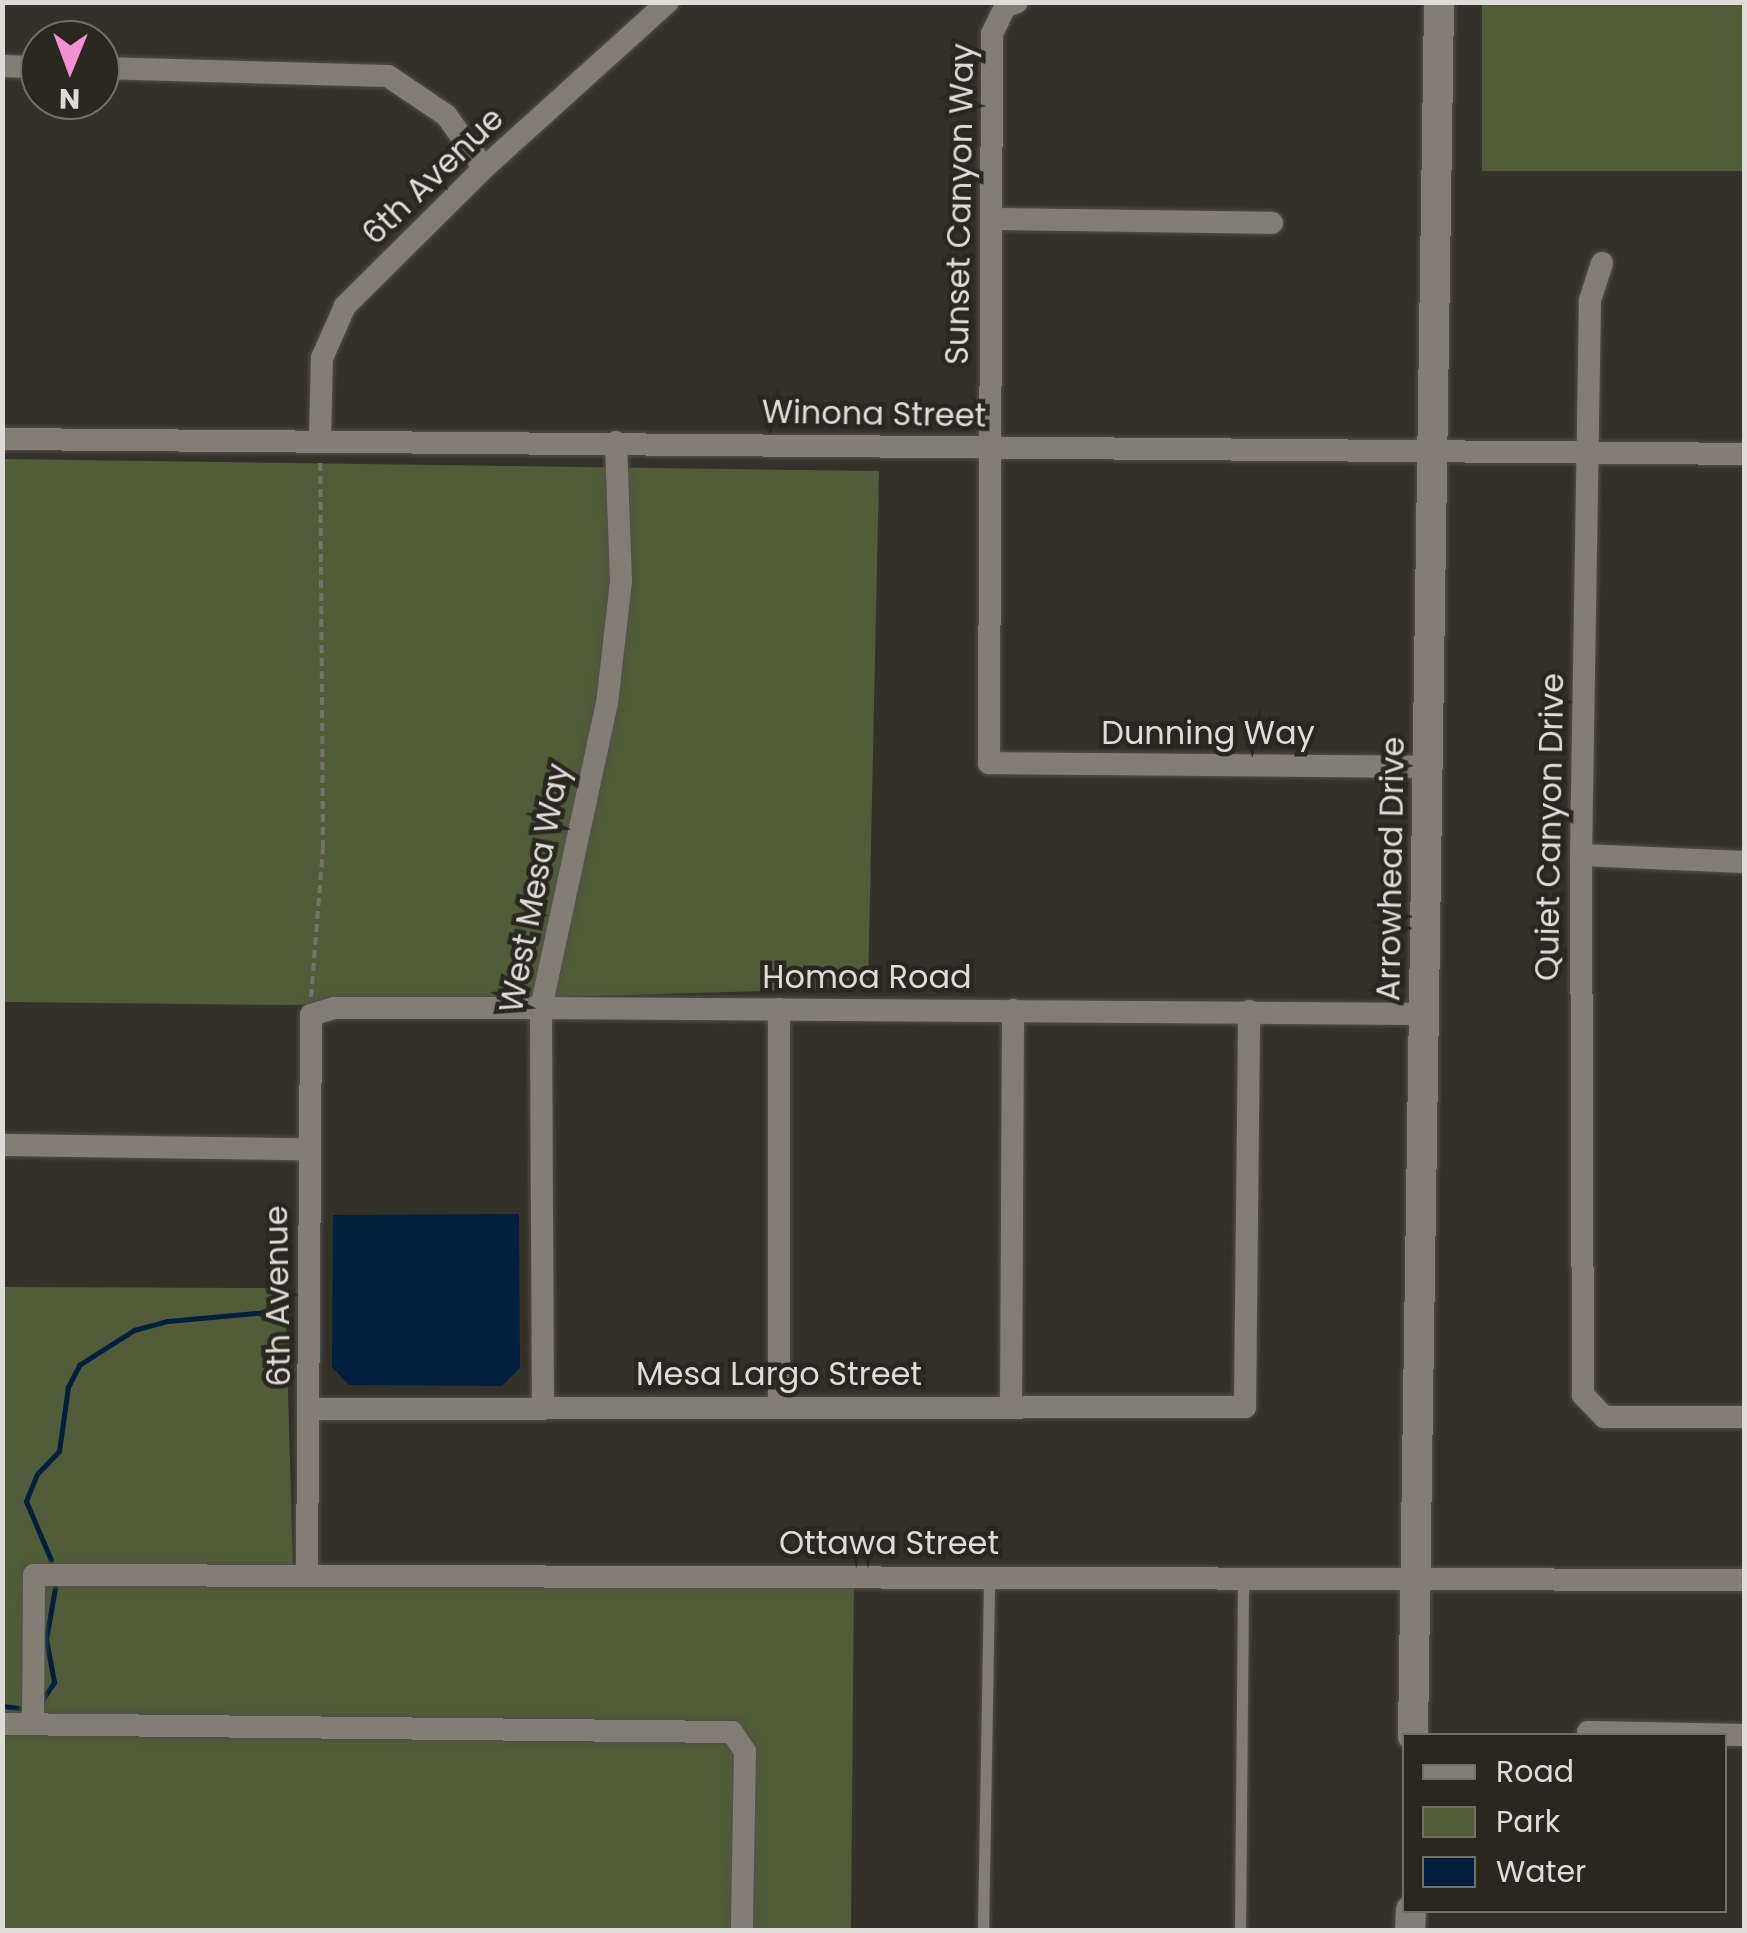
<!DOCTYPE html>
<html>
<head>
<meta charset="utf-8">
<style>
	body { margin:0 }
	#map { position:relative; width:1747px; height:1933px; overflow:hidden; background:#343128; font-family:Poppins,sans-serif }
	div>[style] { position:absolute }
	.green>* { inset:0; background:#515c3b; transform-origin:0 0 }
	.water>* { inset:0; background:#021f3f }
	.stream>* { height:5px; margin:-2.5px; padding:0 2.5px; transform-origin:2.5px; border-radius:2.5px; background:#021f3f }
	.path>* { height:4px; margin-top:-2px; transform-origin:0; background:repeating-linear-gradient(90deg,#74726a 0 8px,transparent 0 13px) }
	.roads { filter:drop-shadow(0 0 2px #525048) drop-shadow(0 0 2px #525048) }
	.service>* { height:11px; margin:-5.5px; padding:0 5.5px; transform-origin:5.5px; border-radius:5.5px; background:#827e74 }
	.minor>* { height:22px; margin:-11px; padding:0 11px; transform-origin:11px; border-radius:11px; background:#827e74 }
	.secondary>* { height:30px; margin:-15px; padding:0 15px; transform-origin:15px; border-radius:15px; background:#827e74 }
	span { translate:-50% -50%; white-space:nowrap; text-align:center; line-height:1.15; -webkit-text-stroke:9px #2a271e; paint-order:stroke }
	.street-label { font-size:32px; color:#dedcd6 }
	.frame { position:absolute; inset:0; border:5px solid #dedcd6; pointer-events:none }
	.legend { position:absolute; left:1402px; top:1733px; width:325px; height:180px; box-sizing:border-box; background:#2a271e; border:2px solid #726f68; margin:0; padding:12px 18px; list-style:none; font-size:30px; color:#dedcd6 }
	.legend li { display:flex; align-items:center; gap:20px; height:50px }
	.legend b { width:50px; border:2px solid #726f68 }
	.north { position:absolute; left:20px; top:20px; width:100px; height:100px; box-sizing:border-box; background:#2a271e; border:2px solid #726f68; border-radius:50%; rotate:181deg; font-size:28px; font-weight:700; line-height:40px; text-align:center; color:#dedcd6 }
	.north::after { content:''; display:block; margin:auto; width:35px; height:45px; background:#f591d2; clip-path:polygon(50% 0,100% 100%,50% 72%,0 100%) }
</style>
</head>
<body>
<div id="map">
	<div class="green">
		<div style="left:1482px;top:3px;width:262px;height:168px"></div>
		<div style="clip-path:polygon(3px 459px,879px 471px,868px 988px,289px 1005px,3px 1002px)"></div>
		<div style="clip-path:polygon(3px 1287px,285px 1288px,293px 1566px,854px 1574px,851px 1930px,3px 1930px)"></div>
	</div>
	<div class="water">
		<div style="clip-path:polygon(519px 1214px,520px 1368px,502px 1386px,349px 1385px,332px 1367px,333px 1215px)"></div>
	</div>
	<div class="stream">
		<div style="left:51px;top:1560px;width:64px;rotate:-113deg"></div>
		<div style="left:26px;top:1501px;width:29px;rotate:-68deg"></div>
		<div style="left:37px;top:1474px;width:32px;rotate:-46deg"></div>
		<div style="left:59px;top:1451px;width:65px;rotate:-82deg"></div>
		<div style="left:68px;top:1387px;width:25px;rotate:-63deg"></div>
		<div style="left:79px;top:1365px;width:65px;rotate:-32.5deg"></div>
		<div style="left:134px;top:1330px;width:35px;rotate:-15deg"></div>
		<div style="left:168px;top:1321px;width:121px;rotate:-5.2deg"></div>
		<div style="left:40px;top:1703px;width:25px;rotate:-56deg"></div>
		<div style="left:54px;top:1682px;width:44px;rotate:-100.5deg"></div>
		<div style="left:46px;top:1639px;width:52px;rotate:-80deg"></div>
		<div style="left:2px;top:1706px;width:17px;rotate:7deg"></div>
	</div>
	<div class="path">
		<div style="left:311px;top:997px;width:149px;rotate:-85.4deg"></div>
		<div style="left:323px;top:848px;width:386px;rotate:-90.4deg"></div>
	</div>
	<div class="roads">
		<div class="service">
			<div style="left:983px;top:1930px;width:355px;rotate:-89deg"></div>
			<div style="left:1240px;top:1930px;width:354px;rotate:-89.5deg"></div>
		</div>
		<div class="minor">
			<div style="left:1017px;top:2px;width:13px;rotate:157deg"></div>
			<div style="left:1005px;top:7px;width:30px;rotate:116deg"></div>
			<div style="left:992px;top:34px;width:729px;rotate:90.24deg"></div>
			<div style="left:989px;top:763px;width:438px;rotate:0.5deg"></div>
			<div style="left:2px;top:66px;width:38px;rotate:2deg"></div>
			<div style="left:100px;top:68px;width:288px;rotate:1.6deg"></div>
			<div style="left:388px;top:76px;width:70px;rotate:33.9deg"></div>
			<div style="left:446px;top:115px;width:65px;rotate:54.4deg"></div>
			<div style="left:991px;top:219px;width:281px;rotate:0.8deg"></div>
			<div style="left:1602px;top:263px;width:40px;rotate:108deg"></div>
			<div style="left:1590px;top:301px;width:554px;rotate:90.93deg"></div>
			<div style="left:1581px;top:855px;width:540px;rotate:89.79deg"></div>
			<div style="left:1583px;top:1395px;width:30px;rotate:46deg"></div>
			<div style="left:1604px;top:1417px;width:140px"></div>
			<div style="left:320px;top:438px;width:80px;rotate:-88.6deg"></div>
			<div style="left:322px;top:358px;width:57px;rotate:-66.1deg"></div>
			<div style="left:345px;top:306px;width:196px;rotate:-44.8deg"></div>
			<div style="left:484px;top:168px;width:248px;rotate:-42.1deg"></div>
			<div style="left:2px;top:439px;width:1742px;rotate:0.49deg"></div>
			<div style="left:1581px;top:855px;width:163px;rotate:2.5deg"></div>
			<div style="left:2px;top:1145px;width:305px;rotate:0.8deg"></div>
			<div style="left:779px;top:1405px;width:396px;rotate:-90deg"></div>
			<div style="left:1011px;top:1405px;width:395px;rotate:-89.7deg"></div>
			<div style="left:543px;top:1408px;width:400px;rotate:-90.3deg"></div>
			<div style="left:541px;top:1008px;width:311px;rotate:-77.8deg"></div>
			<div style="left:607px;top:704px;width:124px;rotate:-83.5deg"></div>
			<div style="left:621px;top:581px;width:139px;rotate:-92.1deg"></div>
			<div style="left:313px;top:1409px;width:932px;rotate:-0.12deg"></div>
			<div style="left:1245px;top:1407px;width:396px;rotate:-89.4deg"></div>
			<div style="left:307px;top:1576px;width:561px;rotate:-89.59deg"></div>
			<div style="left:311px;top:1015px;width:24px;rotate:-17deg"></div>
			<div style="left:334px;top:1008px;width:207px"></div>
			<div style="left:541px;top:1008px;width:883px;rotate:0.39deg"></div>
			<div style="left:2px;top:1724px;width:730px;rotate:0.63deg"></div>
			<div style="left:732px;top:1732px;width:23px;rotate:56deg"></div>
			<div style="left:745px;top:1751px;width:179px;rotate:91deg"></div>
			<div style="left:33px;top:1724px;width:149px;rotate:-89.6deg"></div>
			<div style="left:34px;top:1575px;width:1710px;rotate:0.17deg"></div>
			<div style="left:1588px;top:1732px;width:156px;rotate:1.1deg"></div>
		</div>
		<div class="secondary">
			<div style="left:1413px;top:1736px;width:1734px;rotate:-89.14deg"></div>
			<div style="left:1410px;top:1930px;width:20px;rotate:-87deg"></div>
		</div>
	</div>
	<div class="street-label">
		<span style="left:433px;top:176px;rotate:-44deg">6th Avenue</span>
		<span style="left:960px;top:204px;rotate:-89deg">Sunset Canyon Way</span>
		<span style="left:874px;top:414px;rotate:1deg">Winona Street</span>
		<span style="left:1208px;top:733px">Dunning Way</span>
		<span style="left:1550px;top:827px;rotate:-89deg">Quiet Canyon Drive</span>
		<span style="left:1391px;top:869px;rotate:-89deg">Arrowhead Drive</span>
		<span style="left:535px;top:888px;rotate:-79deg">West Mesa Way</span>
		<span style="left:867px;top:977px">Homoa Road</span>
		<span style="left:278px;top:1296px;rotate:-91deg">6th Avenue</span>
		<span style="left:779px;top:1374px">Mesa Largo Street</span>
		<span style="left:889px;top:1543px">Ottawa Street</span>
	</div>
	<div class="frame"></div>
	<ul class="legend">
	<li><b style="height:12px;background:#827e74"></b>Road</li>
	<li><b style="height:28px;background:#515c3b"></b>Park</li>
	<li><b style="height:28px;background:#021f3f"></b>Water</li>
	</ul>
	<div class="north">N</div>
</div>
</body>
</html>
